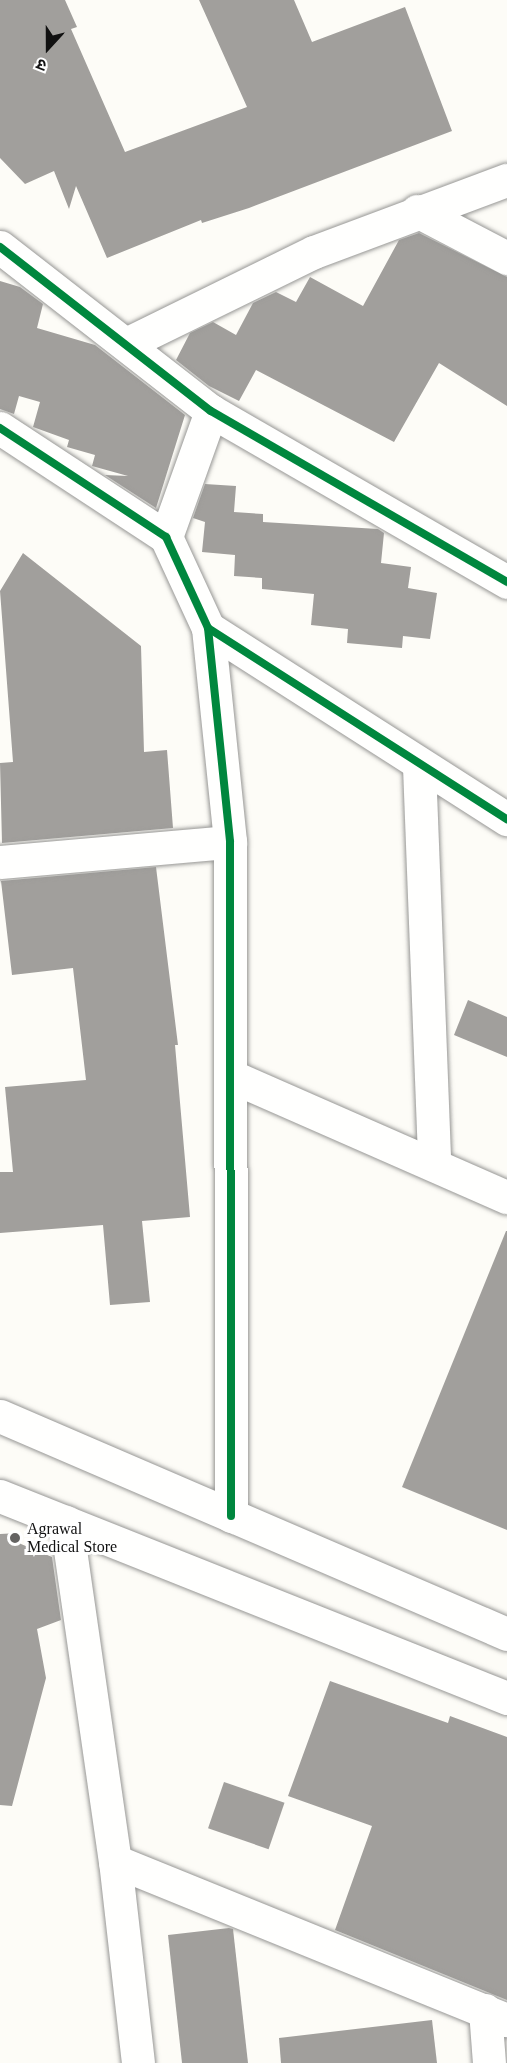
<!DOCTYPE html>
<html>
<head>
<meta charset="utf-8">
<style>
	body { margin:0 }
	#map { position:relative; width:507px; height:2063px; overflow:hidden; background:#fdfcf7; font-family:"Times New Roman","Noto Sans Devanagari",serif }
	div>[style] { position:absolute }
	.building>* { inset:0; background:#a19f9c; transform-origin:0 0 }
	.roads { filter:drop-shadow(0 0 2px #979795) drop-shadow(0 0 2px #979795) }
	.minor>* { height:33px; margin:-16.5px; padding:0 16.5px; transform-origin:16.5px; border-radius:16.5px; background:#fffffe }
	.cycleway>* { height:8px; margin:-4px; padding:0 4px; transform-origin:4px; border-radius:4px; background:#00873e }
	.dots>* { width:16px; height:16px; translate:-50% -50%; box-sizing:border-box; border:3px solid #fff; border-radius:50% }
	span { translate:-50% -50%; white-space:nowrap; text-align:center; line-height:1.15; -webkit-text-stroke:6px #fff; paint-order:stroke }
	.poi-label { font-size:16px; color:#111 }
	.left { translate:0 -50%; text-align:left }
	.north { position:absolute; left:18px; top:18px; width:60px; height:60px; -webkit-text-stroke:4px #fff; paint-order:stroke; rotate:201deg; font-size:16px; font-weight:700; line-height:24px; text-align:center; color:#111 }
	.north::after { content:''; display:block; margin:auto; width:21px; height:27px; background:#111; clip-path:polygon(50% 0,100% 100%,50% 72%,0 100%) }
</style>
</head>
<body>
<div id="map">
	<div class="building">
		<div style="clip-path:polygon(0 0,65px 0,77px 27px,71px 29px,125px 152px,247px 107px,199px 0,294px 0,312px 42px,405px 7px,452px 131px,249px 208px,202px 223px,201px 220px,107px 258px,76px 186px,69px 209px,54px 171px,25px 184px,0 158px)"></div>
		<div style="clip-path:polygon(419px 233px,507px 277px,507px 406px,439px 363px,394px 442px,256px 370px,239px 401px,209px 386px,176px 360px,190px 333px,213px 322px,236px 335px,253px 303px,276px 292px,296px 302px,310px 277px,363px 306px,399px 240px)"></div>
		<div style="clip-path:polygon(0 281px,20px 287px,43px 304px,37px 328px,95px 345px,185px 415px,156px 508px,105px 475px,128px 476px,92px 466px,95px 455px,67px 447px,69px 440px,33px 427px,40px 402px,19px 396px,14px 414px,0 409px)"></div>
		<div style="clip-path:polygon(205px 484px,236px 486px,234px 512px,263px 514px,263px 522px,378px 529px,384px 533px,381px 563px,411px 567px,408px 588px,437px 593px,430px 639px,403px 636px,402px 648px,347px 643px,348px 629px,311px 625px,314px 594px,262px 589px,262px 578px,234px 576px,235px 555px,202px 552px,205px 522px,193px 518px)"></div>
		<div style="clip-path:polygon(23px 553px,141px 646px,144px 752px,167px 750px,173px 828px,2px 843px,0 763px,13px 762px,0 591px)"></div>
		<div style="clip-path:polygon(156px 867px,178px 1045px,175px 1045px,190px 1217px,142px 1221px,150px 1302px,110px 1305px,103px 1225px,0 1233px,0 1172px,13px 1172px,5px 1087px,86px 1080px,73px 968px,12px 975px,1px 881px)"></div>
		<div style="clip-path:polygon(468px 1000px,507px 1017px,507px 1057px,454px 1035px)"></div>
		<div style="clip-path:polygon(506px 1231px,507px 1231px,507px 1530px,402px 1487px)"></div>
		<div style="clip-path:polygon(19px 1533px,21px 1544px,52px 1557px,61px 1620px,37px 1629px,46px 1678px,12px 1806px,0 1805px,0 1534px)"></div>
		<div style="clip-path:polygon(330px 1681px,448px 1723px,450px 1716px,507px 1737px,507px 2000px,335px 1930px,372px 1826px,288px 1796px)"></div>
		<div style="left:224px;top:1782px;width:64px;height:49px;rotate:19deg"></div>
		<div style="clip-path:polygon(229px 1928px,233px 1929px,248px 2063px,182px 2063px,168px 1935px)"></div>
		<div style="clip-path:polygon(432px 2020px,437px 2063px,281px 2063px,279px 2038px)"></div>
	</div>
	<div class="roads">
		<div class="minor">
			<div style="left:417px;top:211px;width:102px;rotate:27.6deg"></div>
			<div style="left:0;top:247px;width:267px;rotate:37.9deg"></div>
			<div style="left:211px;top:411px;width:342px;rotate:30deg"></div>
			<div style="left:128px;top:343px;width:207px;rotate:-26.1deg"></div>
			<div style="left:314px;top:252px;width:206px;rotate:-20.5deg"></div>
			<div style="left:0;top:428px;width:199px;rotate:33.3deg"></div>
			<div style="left:166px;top:537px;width:100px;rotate:65.2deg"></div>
			<div style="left:208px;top:628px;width:355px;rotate:32.6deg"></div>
			<div style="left:166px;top:537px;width:134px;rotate:-70.3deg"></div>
			<div style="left:208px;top:628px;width:215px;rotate:84.1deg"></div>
			<div style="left:230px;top:842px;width:674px;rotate:89.91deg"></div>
			<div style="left:419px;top:766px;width:399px;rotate:87.8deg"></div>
			<div style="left:0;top:862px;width:231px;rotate:-5deg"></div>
			<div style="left:233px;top:1077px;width:299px;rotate:23.7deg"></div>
			<div style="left:0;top:1416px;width:552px;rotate:23.27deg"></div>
			<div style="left:0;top:1496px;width:546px;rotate:21.72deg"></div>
			<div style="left:66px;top:1522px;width:343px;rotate:81.8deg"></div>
			<div style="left:115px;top:1861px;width:203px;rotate:83.5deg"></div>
			<div style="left:115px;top:1861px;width:423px;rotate:22.1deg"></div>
			<div style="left:485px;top:2010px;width:53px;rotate:85.7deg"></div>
		</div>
	</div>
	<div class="cycleway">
		<div style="left:0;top:247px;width:267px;rotate:37.9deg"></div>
		<div style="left:211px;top:411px;width:342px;rotate:30deg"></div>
		<div style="left:0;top:428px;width:199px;rotate:33.3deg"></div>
		<div style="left:166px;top:537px;width:100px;rotate:65.2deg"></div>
		<div style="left:208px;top:628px;width:355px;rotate:32.6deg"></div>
		<div style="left:208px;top:628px;width:215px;rotate:84.1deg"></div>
		<div style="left:230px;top:842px;width:674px;rotate:89.91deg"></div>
	</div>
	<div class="dots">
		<div style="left:15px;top:1538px;background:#646362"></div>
	</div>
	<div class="poi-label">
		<span class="left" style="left:27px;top:1538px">Agrawal<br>Medical Store</span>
	</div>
	<div class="north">उ</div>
</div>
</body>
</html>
